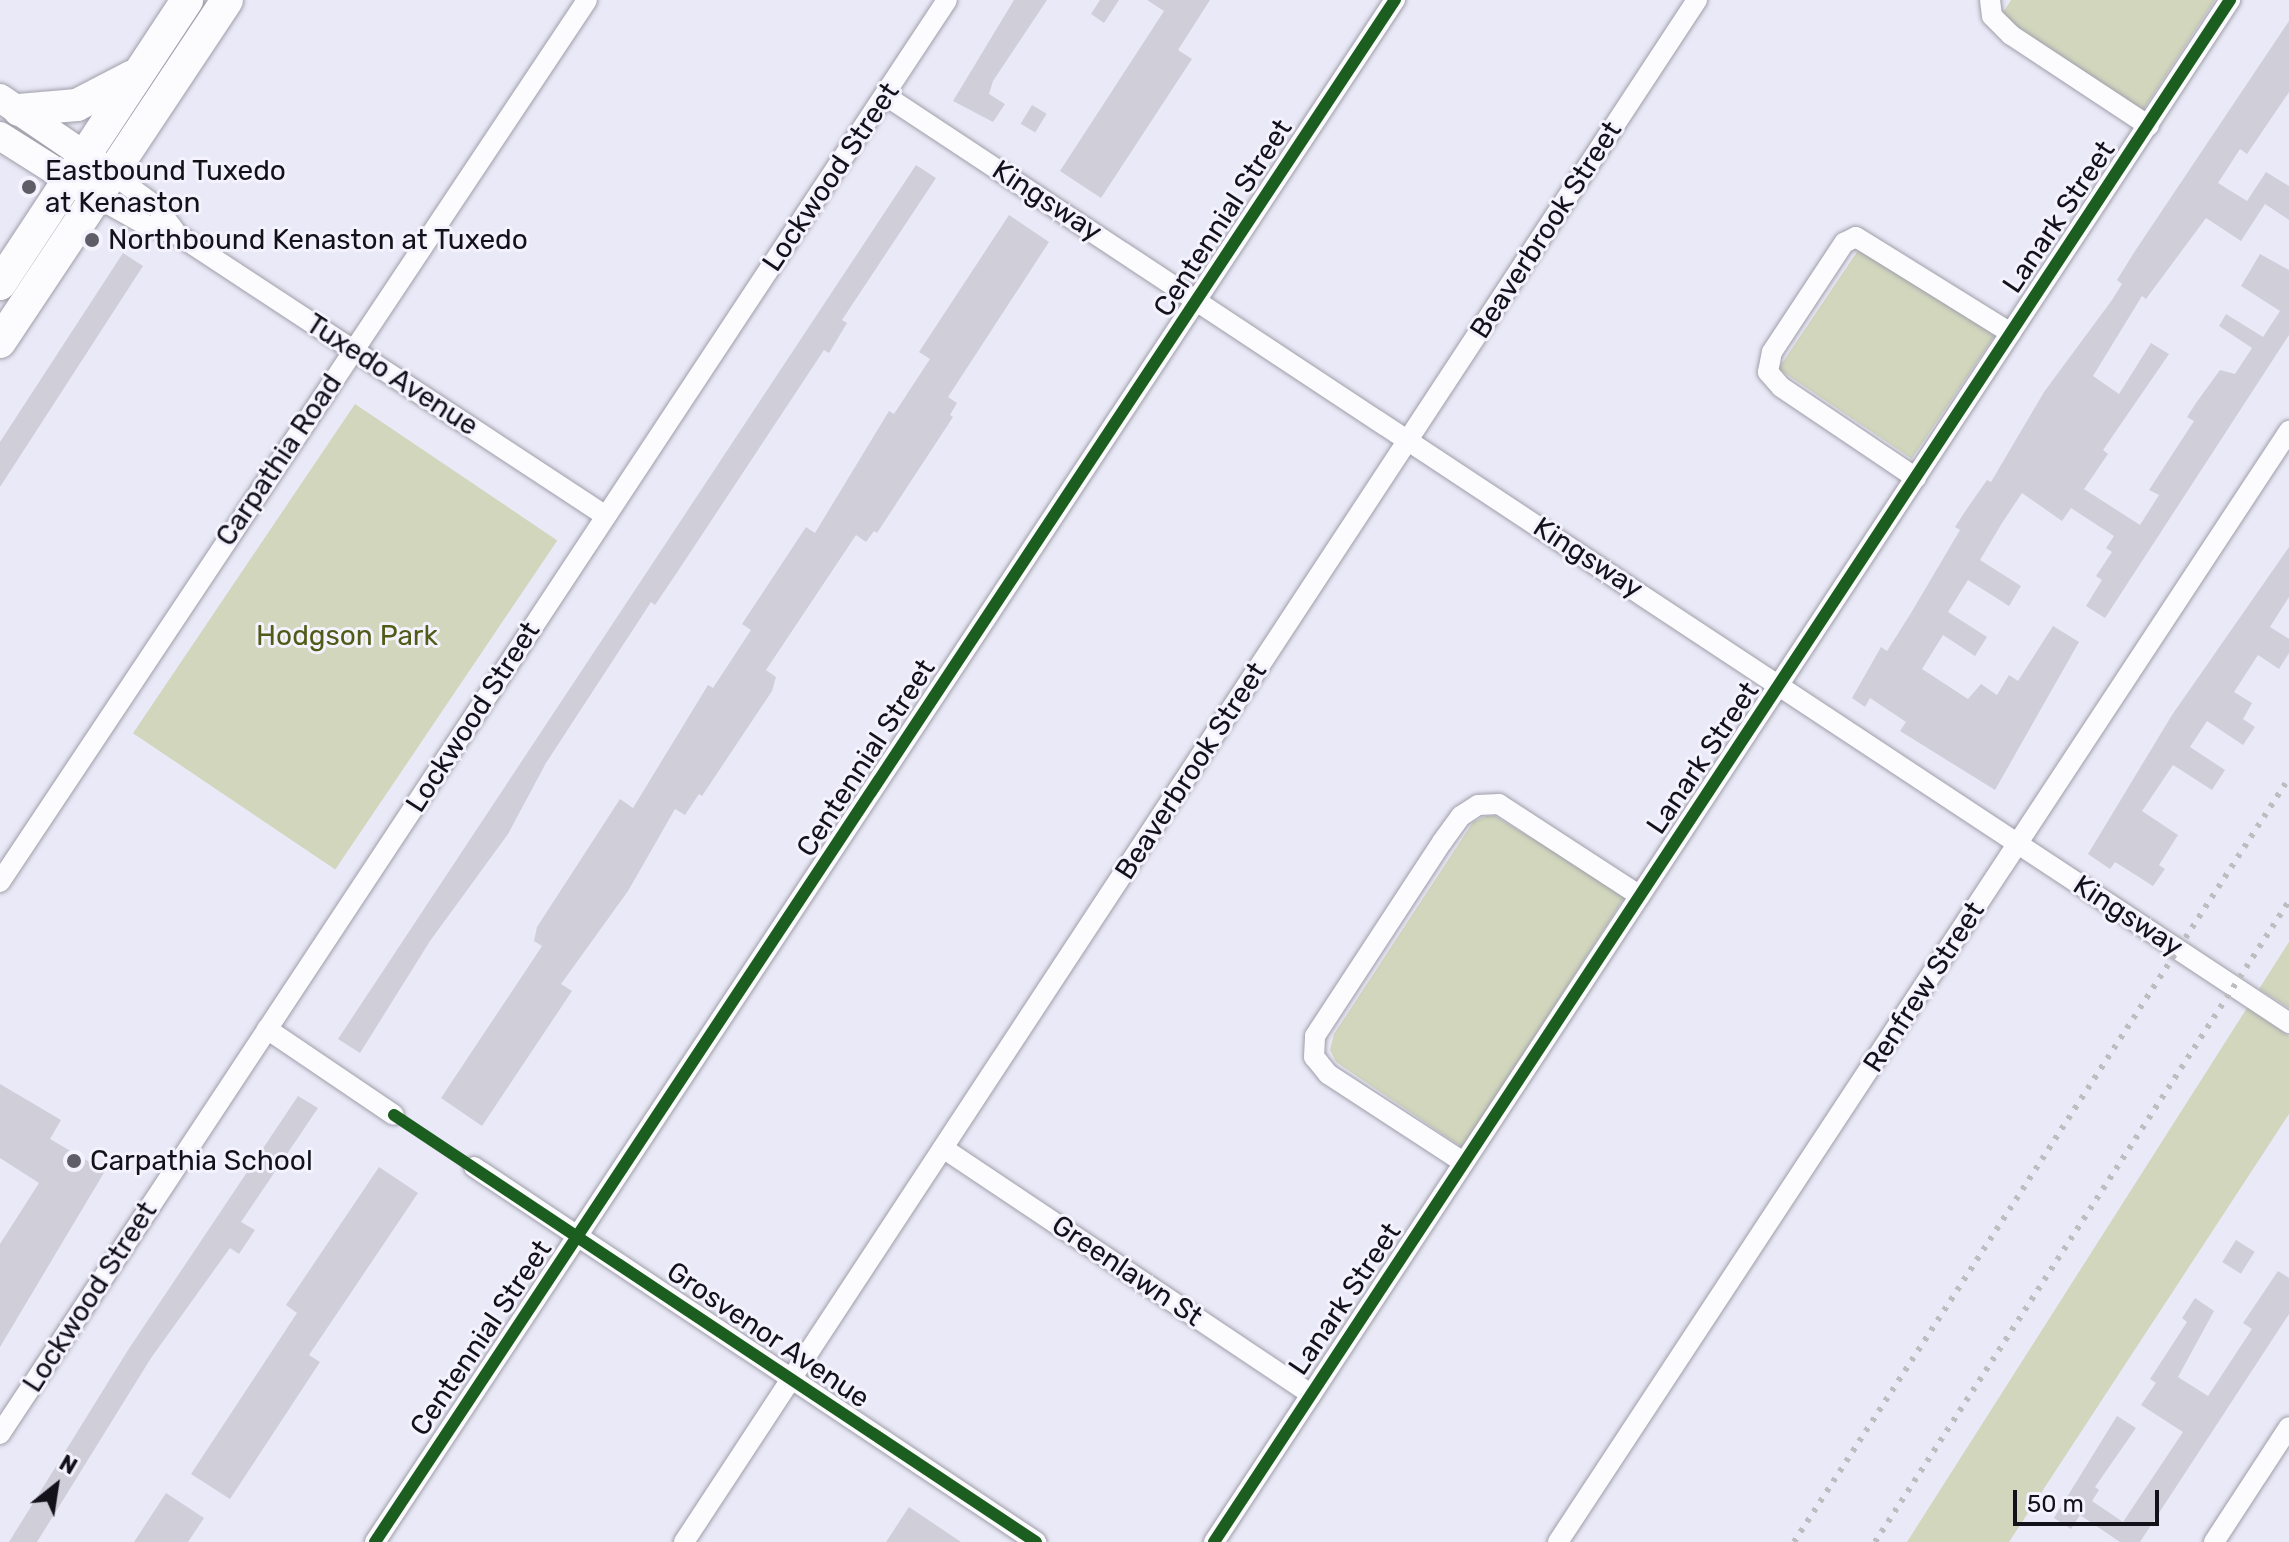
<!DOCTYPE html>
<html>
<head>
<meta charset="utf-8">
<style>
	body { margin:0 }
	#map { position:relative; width:2289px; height:1542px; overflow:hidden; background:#eae9f7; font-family:Rubik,sans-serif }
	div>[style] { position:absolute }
	.green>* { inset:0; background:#d1d6bd; transform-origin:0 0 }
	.building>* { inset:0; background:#cfced9; transform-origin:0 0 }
	.roads { filter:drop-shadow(0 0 2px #9f9ea9) drop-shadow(0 0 2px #9f9ea9) }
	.street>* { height:20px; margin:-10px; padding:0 10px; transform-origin:10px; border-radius:10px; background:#fcfcfe }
	.secondary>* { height:28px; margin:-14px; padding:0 14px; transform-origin:14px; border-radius:14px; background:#fcfcfe }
	.primary>* { height:32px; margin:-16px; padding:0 16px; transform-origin:16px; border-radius:16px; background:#fcfcfe }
	.rail>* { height:6px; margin-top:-3px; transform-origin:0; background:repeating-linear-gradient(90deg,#bdbdc0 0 4px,transparent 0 12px) }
	.cycleway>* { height:12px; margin:-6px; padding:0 6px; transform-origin:6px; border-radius:6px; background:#1b5e20 }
	.dots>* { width:22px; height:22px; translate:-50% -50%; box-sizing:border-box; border:4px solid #f3f2fd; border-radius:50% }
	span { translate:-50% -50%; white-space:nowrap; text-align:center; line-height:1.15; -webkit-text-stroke:6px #f3f2fd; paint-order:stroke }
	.poi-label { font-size:28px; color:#13121b }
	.left { translate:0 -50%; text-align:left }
	.street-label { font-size:28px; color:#13121b }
	.park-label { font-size:28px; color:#515a16 }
	.north { position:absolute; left:16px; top:1446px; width:80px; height:80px; -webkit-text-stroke:6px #f3f2fd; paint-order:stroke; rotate:30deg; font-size:22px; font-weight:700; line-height:32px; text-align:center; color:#13121b }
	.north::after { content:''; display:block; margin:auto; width:28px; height:36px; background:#13121b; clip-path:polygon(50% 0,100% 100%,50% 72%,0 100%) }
	.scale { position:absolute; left:2013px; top:1490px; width:146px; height:36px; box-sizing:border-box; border:4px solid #13121b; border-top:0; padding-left:10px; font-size:24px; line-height:28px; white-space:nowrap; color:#13121b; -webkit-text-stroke:6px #f3f2fd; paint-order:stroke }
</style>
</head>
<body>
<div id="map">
	<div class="green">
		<div style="clip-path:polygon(2011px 0,2215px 0,2143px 110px,2001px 16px)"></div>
		<div style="left:1861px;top:246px;width:161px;height:148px;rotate:34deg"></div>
		<div style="left:355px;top:404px;width:244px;height:397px;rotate:34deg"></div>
		<div style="clip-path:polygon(1486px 816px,1495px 816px,1626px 895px,1463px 1148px,1336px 1062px,1330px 1050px,1334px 1034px,1473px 822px)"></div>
		<div style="clip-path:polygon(2289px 942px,2289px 1008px,2259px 989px)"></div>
		<div style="clip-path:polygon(2247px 1008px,2289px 1036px,2289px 1114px,2009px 1542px,1907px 1542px)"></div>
	</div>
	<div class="building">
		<div style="clip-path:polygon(1014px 0,1047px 0,993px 81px,989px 94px,1005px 104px,993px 122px,953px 101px)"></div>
		<div style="clip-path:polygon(1100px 0,1119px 0,1104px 23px,1091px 14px)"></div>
		<div style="clip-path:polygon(1147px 0,1210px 0,1178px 50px,1192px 59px,1101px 198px,1060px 171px,1164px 11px)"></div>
		<div style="clip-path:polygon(2289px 21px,2289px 92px,2247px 154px,2240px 149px,2218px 183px,2247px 201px,2266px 172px,2289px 186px,2289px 220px,2265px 204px,2241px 241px,2206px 218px,2146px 299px,2142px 296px,2093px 376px,2119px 394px,2151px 343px,2169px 354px,2103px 450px,2108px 454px,2084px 489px,2140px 525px,2159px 495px,2149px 490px,2194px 421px,2187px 417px,2196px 403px,2220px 370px,2235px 374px,2252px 348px,2219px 326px,2226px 314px,2263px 337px,2280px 311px,2241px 286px,2260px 254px,2289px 270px,2289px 335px,2105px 618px,2086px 606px,2102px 580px,2096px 576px,2112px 552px,2106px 548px,2114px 536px,2071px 508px,2062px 521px,2022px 493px,2002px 523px,1980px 560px,2021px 586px,2009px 606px,1968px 580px,1948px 612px,1987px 637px,1975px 656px,1943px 635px,1922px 669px,1968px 699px,1981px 684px,1997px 695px,2009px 675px,2018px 681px,2053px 626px,2079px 642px,1995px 790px,1900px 731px,1906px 722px,1870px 698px,1865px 707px,1852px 698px,1881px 647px,1887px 651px,1911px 613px,1960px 530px,1955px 527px,1964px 513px,1987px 480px,1991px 482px,2044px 392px,2112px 300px,2122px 284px,2117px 280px,2135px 251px)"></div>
		<div style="left:1032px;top:105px;width:17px;height:22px;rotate:31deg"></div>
		<div style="clip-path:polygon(916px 165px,936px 178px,842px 320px,847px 323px,829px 353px,824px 350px,678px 571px,655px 605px,651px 602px,546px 763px,508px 834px,430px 941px,360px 1053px,338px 1039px)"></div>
		<div style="clip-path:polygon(1009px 215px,1049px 242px,948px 397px,957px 403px,950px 415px,953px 417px,877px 533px,874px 531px,866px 542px,856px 535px,766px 670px,776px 677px,772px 691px,702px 796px,699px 794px,685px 815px,675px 809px,628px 891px,561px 984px,572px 991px,482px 1126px,441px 1098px,542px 946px,534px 941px,537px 927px,620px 799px,633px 808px,708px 685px,713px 688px,751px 630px,742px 624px,806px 527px,815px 533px,889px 411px,894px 414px,930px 359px,919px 352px)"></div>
		<div style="clip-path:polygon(123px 253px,143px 266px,0 487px,0 442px)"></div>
		<div style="clip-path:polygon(2289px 547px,2289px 597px,2270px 627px,2289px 639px,2289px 653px,2279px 669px,2258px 655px,2234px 692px,2252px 703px,2243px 719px,2255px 727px,2243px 745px,2207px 721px,2190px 747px,2225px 770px,2212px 790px,2173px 765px,2142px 811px,2178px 835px,2159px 865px,2165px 869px,2153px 886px,2115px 862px,2110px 869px,2088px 854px,2172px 715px)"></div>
		<div style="clip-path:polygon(0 1084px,61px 1120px,50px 1139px,105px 1171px,0 1347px,0 1244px,39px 1183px,0 1158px)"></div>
		<div style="clip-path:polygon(298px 1096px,318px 1108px,241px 1222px,255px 1230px,239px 1254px,230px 1248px,151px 1358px,37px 1542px,9px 1542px,128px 1350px)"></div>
		<div style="clip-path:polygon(379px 1167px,418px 1193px,309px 1355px,320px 1362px,230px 1499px,191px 1474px,297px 1313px,286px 1305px)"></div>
		<div style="left:2236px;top:1240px;width:22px;height:26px;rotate:32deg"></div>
		<div style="clip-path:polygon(2278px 1271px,2289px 1278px,2289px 1314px,2140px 1542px,2120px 1542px,2080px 1515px,2071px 1529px,2054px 1518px,2117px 1416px,2136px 1428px,2095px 1487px,2099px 1490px,2092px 1501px,2123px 1522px,2183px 1432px,2141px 1405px,2156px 1383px,2150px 1379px,2187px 1322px,2182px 1318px,2195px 1298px,2214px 1311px,2178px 1377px,2208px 1396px,2252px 1329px,2243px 1323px)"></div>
		<div style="clip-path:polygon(166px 1493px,204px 1518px,188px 1542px,134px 1542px)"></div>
		<div style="clip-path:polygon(909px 1507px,961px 1542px,886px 1542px)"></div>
	</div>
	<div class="roads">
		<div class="street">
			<div style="left:1990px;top:0;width:16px;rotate:83deg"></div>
			<div style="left:1992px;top:16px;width:27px;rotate:45deg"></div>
			<div style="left:2011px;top:35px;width:165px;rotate:33.4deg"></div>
			<div style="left:886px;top:96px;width:1682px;rotate:33.45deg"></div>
			<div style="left:112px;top:174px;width:54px;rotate:36deg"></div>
			<div style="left:156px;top:206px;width:36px;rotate:53deg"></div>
			<div style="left:96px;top:197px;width:55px;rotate:29.4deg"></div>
			<div style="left:144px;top:224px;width:36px;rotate:18deg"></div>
			<div style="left:178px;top:235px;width:512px;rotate:33.29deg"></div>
			<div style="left:1916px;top:478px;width:163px;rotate:-146deg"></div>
			<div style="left:1781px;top:387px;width:20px;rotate:-131deg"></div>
			<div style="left:1768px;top:372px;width:20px;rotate:-79deg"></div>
			<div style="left:1772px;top:352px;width:131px;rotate:-56.6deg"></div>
			<div style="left:1844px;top:243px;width:13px;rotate:-27deg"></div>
			<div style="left:1856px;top:237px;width:182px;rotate:31.8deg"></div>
			<div style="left:0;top:882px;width:1059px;rotate:-56.35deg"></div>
			<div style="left:267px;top:1029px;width:153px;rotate:34.1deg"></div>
			<div style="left:943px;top:1148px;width:443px;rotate:33.8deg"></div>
			<div style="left:1463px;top:1162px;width:161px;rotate:-146.9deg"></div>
			<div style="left:1328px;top:1074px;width:22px;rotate:-129deg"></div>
			<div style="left:1314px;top:1057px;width:21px;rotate:-87deg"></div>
			<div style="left:1315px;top:1036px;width:232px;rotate:-56.8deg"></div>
			<div style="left:1442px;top:842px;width:32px;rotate:-54deg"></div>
			<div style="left:1461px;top:816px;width:20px;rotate:-33deg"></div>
			<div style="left:1478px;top:805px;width:21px;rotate:-3deg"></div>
			<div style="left:1499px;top:804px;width:168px;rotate:33.1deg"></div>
			<div style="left:474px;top:1167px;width:676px;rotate:33.71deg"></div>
			<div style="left:0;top:1434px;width:1718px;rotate:-56.56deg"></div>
			<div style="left:375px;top:1542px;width:1849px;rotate:-56.52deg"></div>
			<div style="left:684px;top:1542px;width:1845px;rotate:-56.7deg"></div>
			<div style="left:1214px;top:1542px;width:1847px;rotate:-56.62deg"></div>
			<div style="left:1558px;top:1542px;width:1330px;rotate:-56.66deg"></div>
			<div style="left:2214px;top:1542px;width:137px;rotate:-56.9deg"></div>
		</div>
		<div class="secondary">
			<div style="left:0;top:98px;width:135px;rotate:34.2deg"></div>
			<div style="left:0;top:136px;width:103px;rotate:32.3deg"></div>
		</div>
		<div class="primary">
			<div style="left:19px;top:110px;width:58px;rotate:-4.9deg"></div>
			<div style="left:77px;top:105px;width:63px;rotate:-27.4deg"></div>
			<div style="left:0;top:284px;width:340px;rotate:-56.6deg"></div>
			<div style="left:0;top:342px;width:410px;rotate:-56.4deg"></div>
		</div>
	</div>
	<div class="rail">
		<div style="left:1794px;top:1542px;width:910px;rotate:-57.06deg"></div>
		<div style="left:1875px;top:1542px;width:763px;rotate:-57.14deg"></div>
	</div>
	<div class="cycleway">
		<div style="left:394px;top:1115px;width:771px;rotate:33.63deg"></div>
		<div style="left:375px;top:1542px;width:1849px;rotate:-56.52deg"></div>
		<div style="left:1214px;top:1542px;width:1847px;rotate:-56.62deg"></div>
	</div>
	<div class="dots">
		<div style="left:29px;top:187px;background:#5e5d68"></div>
		<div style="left:92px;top:240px;background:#5e5d68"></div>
		<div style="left:74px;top:1161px;background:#5e5d68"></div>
	</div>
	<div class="poi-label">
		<span class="left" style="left:45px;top:187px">Eastbound Tuxedo<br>at Kenaston</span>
		<span class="left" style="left:108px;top:240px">Northbound Kenaston at Tuxedo</span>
		<span class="left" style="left:90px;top:1161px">Carpathia School</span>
	</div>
	<div class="street-label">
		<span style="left:831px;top:177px;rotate:-56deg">Lockwood Street</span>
		<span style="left:1047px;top:201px;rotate:33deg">Kingsway</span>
		<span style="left:2059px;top:217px;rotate:-56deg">Lanark Street</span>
		<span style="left:1223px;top:218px;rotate:-57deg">Centennial Street</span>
		<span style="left:1546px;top:230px;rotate:-57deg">Beaverbrook Street</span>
		<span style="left:392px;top:375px;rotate:33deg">Tuxedo Avenue</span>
		<span style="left:279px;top:460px;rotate:-56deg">Carpathia Road</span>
		<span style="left:1588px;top:558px;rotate:33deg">Kingsway</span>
		<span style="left:473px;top:717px;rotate:-57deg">Lockwood Street</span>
		<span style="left:866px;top:758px;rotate:-57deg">Centennial Street</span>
		<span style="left:1703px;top:758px;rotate:-56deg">Lanark Street</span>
		<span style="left:1191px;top:771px;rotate:-57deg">Beaverbrook Street</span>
		<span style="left:2128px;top:916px;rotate:33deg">Kingsway</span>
		<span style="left:1924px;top:987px;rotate:-57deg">Renfrew Street</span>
		<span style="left:1127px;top:1271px;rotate:34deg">Greenlawn St</span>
		<span style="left:90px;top:1297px;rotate:-57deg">Lockwood Street</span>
		<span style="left:1345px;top:1299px;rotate:-56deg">Lanark Street</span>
		<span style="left:768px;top:1335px;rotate:34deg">Grosvenor Avenue</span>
		<span style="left:481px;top:1338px;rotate:-56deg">Centennial Street</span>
	</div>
	<div class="park-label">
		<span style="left:347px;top:636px">Hodgson Park</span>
	</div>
	<div class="north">N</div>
	<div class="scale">50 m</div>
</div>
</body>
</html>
